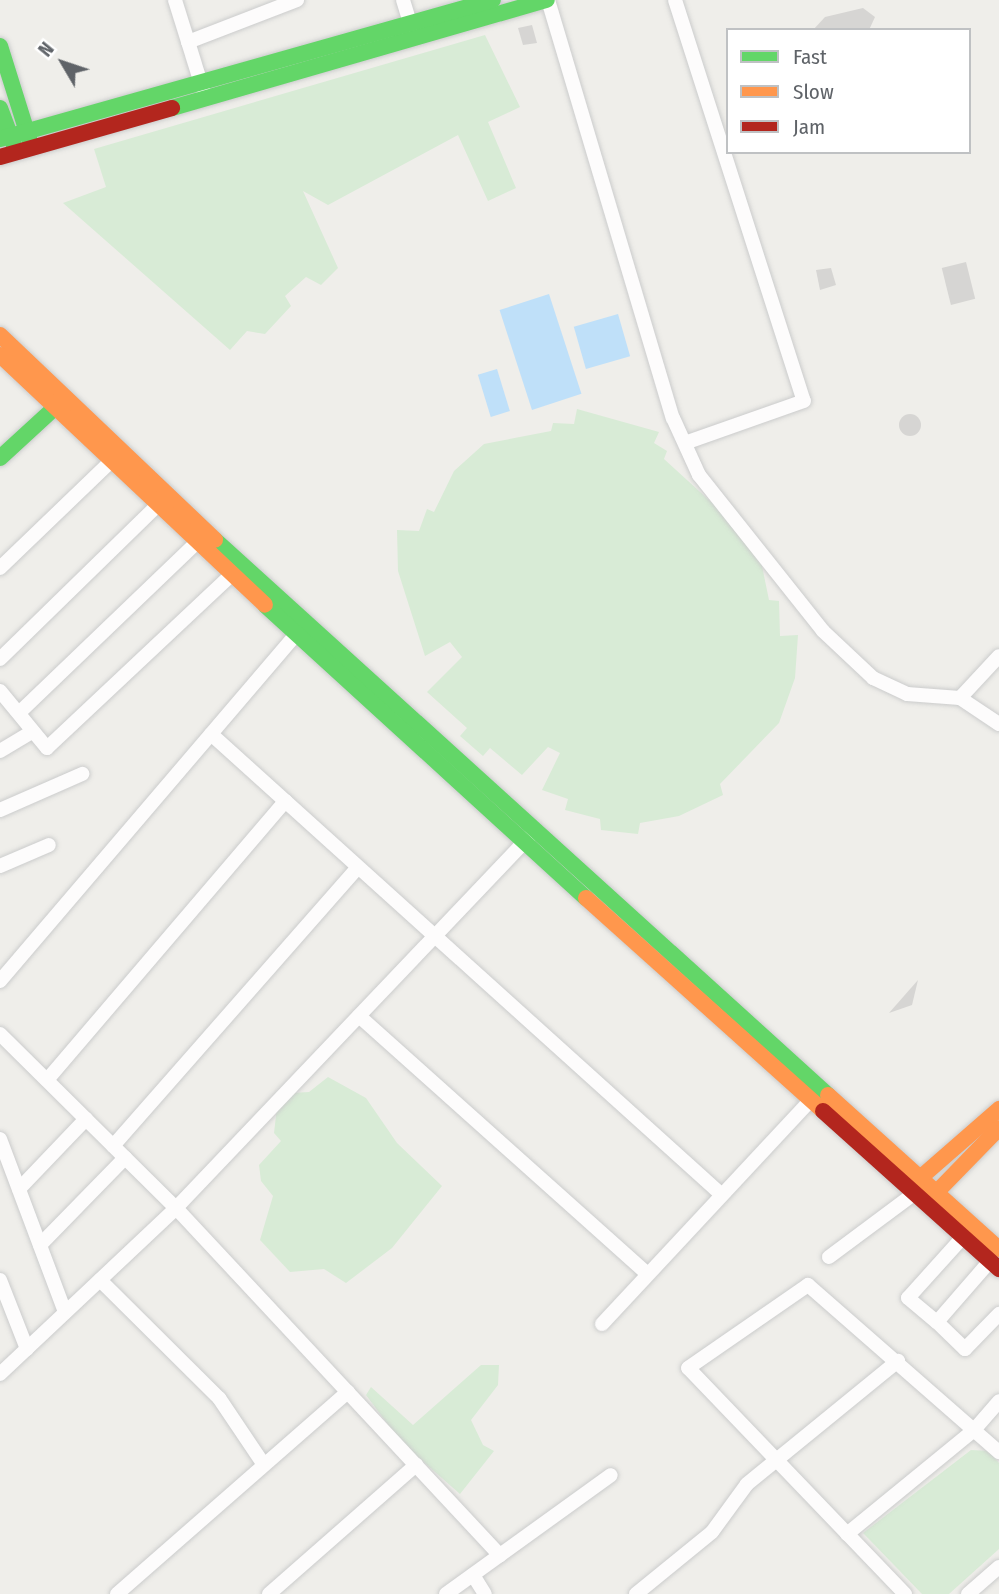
<!DOCTYPE html>
<html>
<head>
<meta charset="utf-8">
<style>
	body { margin:0 }
	#map { position:relative; width:999px; height:1594px; overflow:hidden; background:#efeeea; font-family:"Fira Sans Condensed",sans-serif }
	div>[style] { position:absolute }
	.green>* { inset:0; background:#d8ebd6 }
	.water>* { inset:0; background:#bfe0f9; transform-origin:0 0 }
	.building>* { inset:0; background:#d6d5d3; transform-origin:0 0 }
	.round { border-radius:50% }
	.roads { filter:drop-shadow(0 0 2px #cbcccc) drop-shadow(0 0 2px #cbcccc) }
	.street>* { height:14px; margin:-7px; padding:0 7px; transform-origin:7px; border-radius:7px; background:#fdfcfc }
	.fast>* { height:16px; margin:-8px; padding:0 8px; transform-origin:8px; border-radius:8px; background:#63d668 }
	.slow>* { height:16px; margin:-8px; padding:0 8px; transform-origin:8px; border-radius:8px; background:#ff974d }
	.jam>* { height:16px; margin:-8px; padding:0 8px; transform-origin:8px; border-radius:8px; background:#b3261e }
	span { translate:-50% -50%; white-space:nowrap; text-align:center; line-height:1.15; -webkit-text-stroke:5px #fff; paint-order:stroke }
	.legend { position:absolute; left:726px; top:28px; width:245px; height:126px; box-sizing:border-box; background:#fff; border:2px solid #bfc1c3; margin:0; padding:9px 12px; list-style:none; font-size:21px; color:#5f6368 }
	.legend li { display:flex; align-items:center; gap:14px; height:35px }
	.legend b { width:35px; border:2px solid #bfc1c3 }
	.north { position:absolute; left:28px; top:28px; width:70px; height:70px; -webkit-text-stroke:5px #fff; paint-order:stroke; rotate:309deg; font-size:19px; font-weight:700; line-height:28px; text-align:center; color:#5f6368 }
	.north::after { content:''; display:block; margin:auto; width:24px; height:32px; background:#5f6368; clip-path:polygon(50% 0,100% 100%,50% 72%,0 100%) }
</style>
</head>
<body>
<div id="map">
	<div class="green">
		<div style="clip-path:polygon(485px 35px,520px 107px,488px 122px,516px 188px,488px 201px,458px 135px,328px 205px,303px 191px,338px 268px,321px 285px,306px 277px,285px 296px,291px 306px,265px 334px,247px 331px,230px 350px,63px 203px,106px 187px,94px 149px)"></div>
		<div style="clip-path:polygon(577px 409px,659px 432px,654px 443px,667px 451px,664px 459px,722px 512px,762px 566px,769px 600px,779px 601px,780px 636px,798px 635px,795px 678px,779px 723px,720px 784px,723px 795px,679px 816px,640px 823px,638px 834px,601px 830px,600px 819px,565px 810px,568px 799px,542px 790px,560px 753px,548px 747px,522px 775px,490px 748px,483px 756px,460px 736px,467px 728px,427px 692px,462px 657px,450px 642px,425px 656px,398px 571px,397px 530px,419px 531px,427px 509px,434px 512px,454px 471px,484px 444px,551px 431px,553px 423px,574px 424px)"></div>
		<div style="clip-path:polygon(328px 1077px,366px 1098px,397px 1143px,442px 1186px,392px 1248px,346px 1283px,324px 1269px,290px 1272px,260px 1240px,273px 1196px,261px 1181px,259px 1165px,281px 1141px,274px 1133px,277px 1107px,292px 1093px,309px 1092px)"></div>
		<div style="clip-path:polygon(481px 1365px,499px 1365px,498px 1385px,471px 1420px,483px 1445px,494px 1451px,460px 1494px,401px 1442px,366px 1395px,371px 1387px,413px 1425px)"></div>
		<div style="clip-path:polygon(971px 1450px,989px 1451px,999px 1463px,999px 1549px,949px 1594px,922px 1594px,863px 1533px)"></div>
	</div>
	<div class="water">
		<div style="left:549px;top:294px;width:105px;height:52px;rotate:72deg"></div>
		<div style="left:618px;top:314px;width:44px;height:46px;rotate:74deg"></div>
		<div style="left:497px;top:369px;width:44px;height:20px;rotate:73deg"></div>
	</div>
	<div class="building">
		<div style="clip-path:polygon(863px 8px,875px 17px,869px 30px,813px 30px,825px 17px)"></div>
		<div style="clip-path:polygon(532px 25px,537px 43px,523px 45px,518px 28px)"></div>
		<div style="left:966px;top:262px;width:38px;height:25px;rotate:76deg"></div>
		<div style="clip-path:polygon(831px 268px,836px 285px,820px 290px,816px 270px)"></div>
		<div class="round" style="left:899px;top:414px;width:22px;height:22px"></div>
		<div style="clip-path:polygon(918px 980px,912px 1005px,889px 1013px)"></div>
	</div>
	<div class="roads">
		<div class="street">
			<div style="left:175px;top:0;width:94px;rotate:72.7deg"></div>
			<div style="left:403px;top:0;width:34px;rotate:73deg"></div>
			<div style="left:548px;top:0;width:436px;rotate:73.4deg"></div>
			<div style="left:673px;top:418px;width:63px;rotate:65.5deg"></div>
			<div style="left:699px;top:475px;width:199px;rotate:51.5deg"></div>
			<div style="left:823px;top:631px;width:69px;rotate:43.2deg"></div>
			<div style="left:873px;top:678px;width:38px;rotate:25deg"></div>
			<div style="left:907px;top:694px;width:53px;rotate:4.3deg"></div>
			<div style="left:960px;top:698px;width:47px;rotate:33.7deg"></div>
			<div style="left:675px;top:0;width:421px;rotate:72.2deg"></div>
			<div style="left:804px;top:401px;width:126px;rotate:160.6deg"></div>
			<div style="left:188px;top:42px;width:117px;rotate:-21.1deg"></div>
			<div style="left:0;top:568px;width:154px;rotate:-43.9deg"></div>
			<div style="left:0;top:659px;width:219px;rotate:-44.3deg"></div>
			<div style="left:0;top:691px;width:74px;rotate:50.5deg"></div>
			<div style="left:47px;top:748px;width:251px;rotate:-43.2deg"></div>
			<div style="left:960px;top:698px;width:57px;rotate:-47.1deg"></div>
			<div style="left:21px;top:711px;width:243px;rotate:-43.8deg"></div>
			<div style="left:211px;top:734px;width:688px;rotate:42.06deg"></div>
			<div style="left:0;top:751px;width:37px;rotate:-31deg"></div>
			<div style="left:0;top:810px;width:90px;rotate:-23.7deg"></div>
			<div style="left:0;top:866px;width:53px;rotate:-23.2deg"></div>
			<div style="left:0;top:981px;width:455px;rotate:-49.5deg"></div>
			<div style="left:359px;top:1016px;width:387px;rotate:41.8deg"></div>
			<div style="left:0;top:1034px;width:247px;rotate:44.7deg"></div>
			<div style="left:176px;top:1208px;width:475px;rotate:47deg"></div>
			<div style="left:47px;top:1080px;width:367px;rotate:-49.5deg"></div>
			<div style="left:0;top:1139px;width:185px;rotate:69.4deg"></div>
			<div style="left:113px;top:1146px;width:371px;rotate:-48.7deg"></div>
			<div style="left:19px;top:1189px;width:97px;rotate:-46.3deg"></div>
			<div style="left:963px;top:1237px;width:82px;rotate:132deg"></div>
			<div style="left:908px;top:1298px;width:38px;rotate:40deg"></div>
			<div style="left:937px;top:1322px;width:81px;rotate:-49deg"></div>
			<div style="left:40px;top:1245px;width:122px;rotate:-45.7deg"></div>
			<div style="left:829px;top:1257px;width:107px;rotate:-36.7deg"></div>
			<div style="left:0;top:1280px;width:74px;rotate:68.6deg"></div>
			<div style="left:100px;top:1280px;width:168px;rotate:44.8deg"></div>
			<div style="left:219px;top:1398px;width:77px;rotate:56.1deg"></div>
			<div style="left:937px;top:1322px;width:39px;rotate:44deg"></div>
			<div style="left:965px;top:1349px;width:49px;rotate:-45.8deg"></div>
			<div style="left:602px;top:1324px;width:306px;rotate:-47deg"></div>
			<div style="left:0;top:1374px;width:242px;rotate:-43.3deg"></div>
			<div style="left:176px;top:1208px;width:514px;rotate:-46.42deg"></div>
			<div style="left:847px;top:1534px;width:164px;rotate:-39.3deg"></div>
			<div style="left:974px;top:1430px;width:38px;rotate:-49deg"></div>
			<div style="left:473px;top:1575px;width:22px;rotate:58deg"></div>
			<div style="left:117px;top:1594px;width:307px;rotate:-41.2deg"></div>
			<div style="left:269px;top:1594px;width:196px;rotate:-41.3deg"></div>
			<div style="left:446px;top:1594px;width:203px;rotate:-35.8deg"></div>
			<div style="left:636px;top:1594px;width:98px;rotate:-39.2deg"></div>
			<div style="left:712px;top:1532px;width:59px;rotate:-53.9deg"></div>
			<div style="left:747px;top:1484px;width:195px;rotate:-39.2deg"></div>
			<div style="left:905px;top:1594px;width:313px;rotate:-133.8deg"></div>
			<div style="left:688px;top:1368px;width:146px;rotate:-34.7deg"></div>
			<div style="left:808px;top:1285px;width:254px;rotate:41.2deg"></div>
			<div style="left:968px;top:1594px;width:41px;rotate:-41.1deg"></div>
		</div>
		<div class="fast">
			<div style="left:0;top:46px;width:101px;rotate:72.6deg"></div>
			<div style="left:0;top:108px;width:43px;rotate:69.4deg"></div>
			<div style="left:172px;top:108px;width:390px;rotate:-16.1deg"></div>
			<div style="left:0;top:139px;width:512px;rotate:-15.75deg"></div>
			<div style="left:0;top:458px;width:86px;rotate:-42.6deg"></div>
			<div style="left:215px;top:540px;width:827px;rotate:42.16deg"></div>
			<div style="left:265px;top:605px;width:435px;rotate:42.4deg"></div>
		</div>
		<div class="slow">
			<div style="left:0;top:335px;width:297px;rotate:43.6deg"></div>
			<div style="left:0;top:355px;width:364px;rotate:43.3deg"></div>
			<div style="left:586px;top:898px;width:319px;rotate:41.9deg"></div>
			<div style="left:828px;top:1095px;width:230px;rotate:42deg"></div>
			<div style="left:912px;top:1185px;width:116px;rotate:-41.1deg"></div>
			<div style="left:929px;top:1200px;width:100px;rotate:-45.8deg"></div>
		</div>
		<div class="jam">
			<div style="left:0;top:157px;width:179px;rotate:-15.9deg"></div>
			<div style="left:823px;top:1111px;width:237px;rotate:41.9deg"></div>
		</div>
	</div>
	<ul class="legend">
	<li><b style="height:9px;background:#63d668"></b>Fast</li>
	<li><b style="height:9px;background:#ff974d"></b>Slow</li>
	<li><b style="height:9px;background:#b3261e"></b>Jam</li>
	</ul>
	<div class="north">N</div>
</div>
</body>
</html>
